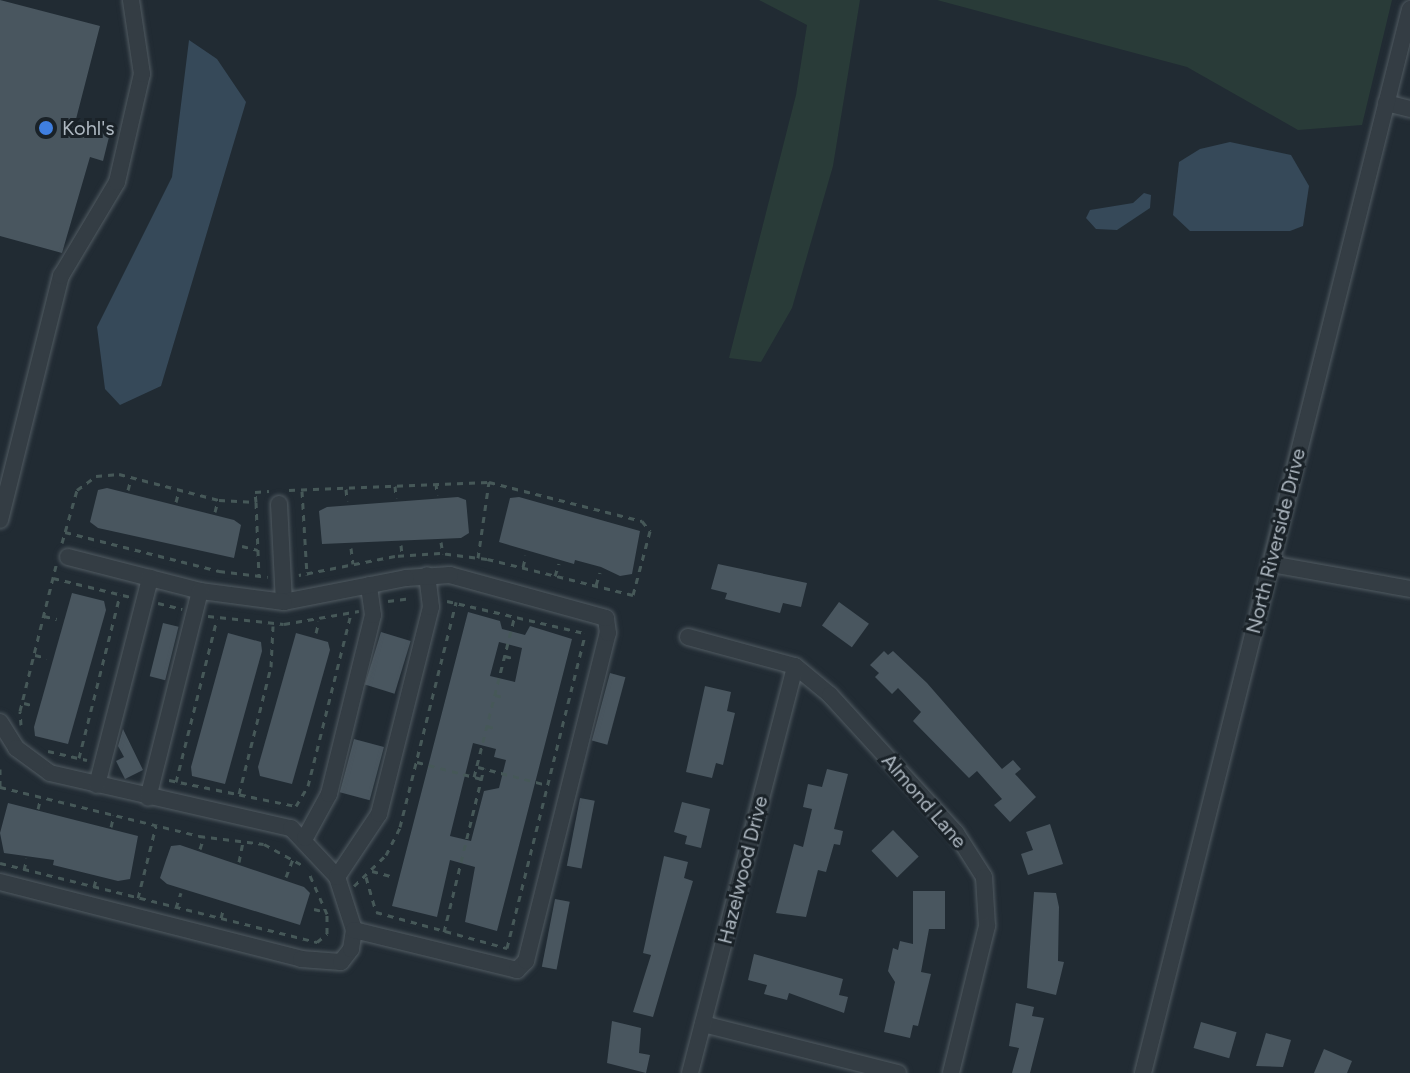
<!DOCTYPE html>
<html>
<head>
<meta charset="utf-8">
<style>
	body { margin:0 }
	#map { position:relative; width:1410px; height:1073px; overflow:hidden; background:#212b33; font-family:Figtree,sans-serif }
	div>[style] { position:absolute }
	.green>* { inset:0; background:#293b38 }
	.water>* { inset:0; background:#364959 }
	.building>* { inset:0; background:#49565f; transform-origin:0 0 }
	.path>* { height:3px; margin-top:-1.5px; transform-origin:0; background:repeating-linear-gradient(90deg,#465858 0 6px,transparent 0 12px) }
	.roads { filter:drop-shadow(0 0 2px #515b62) drop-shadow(0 0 2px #515b62) }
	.minor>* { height:16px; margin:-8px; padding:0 8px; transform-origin:8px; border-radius:8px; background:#343d44 }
	.dots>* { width:22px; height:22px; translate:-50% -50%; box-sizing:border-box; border:4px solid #1a2228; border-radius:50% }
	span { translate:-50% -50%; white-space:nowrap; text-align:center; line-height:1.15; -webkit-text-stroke:6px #1a2228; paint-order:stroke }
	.poi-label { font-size:20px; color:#aeb8c1 }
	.left { translate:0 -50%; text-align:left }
	.street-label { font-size:20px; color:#aeb8c1 }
</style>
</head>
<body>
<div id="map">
	<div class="green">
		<div style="clip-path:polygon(759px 0,860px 0,833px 166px,792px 308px,761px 362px,729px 358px,796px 95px,807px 25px)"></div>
		<div style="clip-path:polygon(937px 0,1392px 0,1362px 125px,1298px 130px,1187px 67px)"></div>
	</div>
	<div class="water">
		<div style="clip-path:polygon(189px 40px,217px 59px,246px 102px,161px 386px,120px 405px,105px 389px,97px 327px,172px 177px)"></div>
		<div style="clip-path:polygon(1230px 142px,1291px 155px,1309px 186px,1303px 226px,1290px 231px,1190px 231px,1173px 215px,1179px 162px,1200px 149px)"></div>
		<div style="clip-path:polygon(1144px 193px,1151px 195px,1150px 208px,1117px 230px,1096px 229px,1086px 218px,1090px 210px,1133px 203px)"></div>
	</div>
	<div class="building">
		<div style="clip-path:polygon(0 0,100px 26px,75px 123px,110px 133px,103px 161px,90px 157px,62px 253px,0 236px)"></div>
		<div style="clip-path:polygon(107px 488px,234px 520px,241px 525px,234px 558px,98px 528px,90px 522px,98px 490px)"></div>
		<div style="clip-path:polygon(458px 497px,466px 500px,469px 533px,461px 538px,322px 544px,319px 511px,327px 507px)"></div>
		<div style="clip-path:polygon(519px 497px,640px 531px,632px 574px,620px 576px,601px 567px,575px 560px,574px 564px,499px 542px,510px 498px)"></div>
		<div style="clip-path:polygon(718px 564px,807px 583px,801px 607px,783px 603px,780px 613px,725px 599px,727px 593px,711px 589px)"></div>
		<div style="clip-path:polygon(72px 593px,104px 601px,106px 610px,68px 744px,35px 736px,34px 727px)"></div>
		<div style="left:839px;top:602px;width:37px;height:29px;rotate:36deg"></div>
		<div style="clip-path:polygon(evenodd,468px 612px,500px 621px,502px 629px,525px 635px,530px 626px,572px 639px,497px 931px,465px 922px,475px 867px,450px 860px,437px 917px,392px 906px,468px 612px,499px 642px,522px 648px,515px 682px,490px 676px,499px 642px,468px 612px,473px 743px,496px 749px,494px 757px,506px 760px,499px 788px,484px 791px,471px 841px,450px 836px,473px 743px)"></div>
		<div style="left:163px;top:623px;width:16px;height:55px;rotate:14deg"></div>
		<div style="left:381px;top:632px;width:31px;height:55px;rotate:17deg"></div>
		<div style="clip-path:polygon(228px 633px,261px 642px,262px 651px,225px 784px,192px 776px,191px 767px)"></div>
		<div style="clip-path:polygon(296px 633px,328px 642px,330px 650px,292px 784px,260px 776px,258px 767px)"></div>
		<div style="clip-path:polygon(884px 651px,888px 655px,893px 651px,927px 683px,1002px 769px,1013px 760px,1021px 769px,1015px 774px,1036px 797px,1010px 822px,994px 805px,1002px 799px,977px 771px,969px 778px,913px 721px,921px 712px,898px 688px,892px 694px,875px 677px,879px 673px,870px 665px)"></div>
		<div style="left:610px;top:673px;width:16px;height:70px;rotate:15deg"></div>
		<div style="clip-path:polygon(705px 686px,731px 692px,727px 711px,735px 713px,723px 765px,716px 763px,712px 778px,686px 772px)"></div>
		<div style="clip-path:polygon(123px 729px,143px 770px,125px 779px,116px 761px,124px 757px,118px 746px)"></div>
		<div style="left:354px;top:739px;width:31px;height:55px;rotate:15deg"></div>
		<div style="clip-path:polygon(827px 769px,848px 774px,834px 829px,843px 831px,840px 845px,834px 844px,826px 872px,818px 870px,806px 917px,776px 913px,794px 844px,803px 847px,812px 809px,803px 807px,808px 784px,822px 787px)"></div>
		<div style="left:580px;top:798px;width:15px;height:69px;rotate:11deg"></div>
		<div style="clip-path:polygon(682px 802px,710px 809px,701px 848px,685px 844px,687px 836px,674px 832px)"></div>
		<div style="clip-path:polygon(8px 803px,138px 836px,130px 879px,118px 881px,53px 865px,54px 860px,4px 853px,0 833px)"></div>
		<div style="clip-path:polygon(1050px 824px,1063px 864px,1028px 875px,1021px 854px,1033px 850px,1026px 832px)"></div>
		<div style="left:893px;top:830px;width:37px;height:30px;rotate:46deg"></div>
		<div style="clip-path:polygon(180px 845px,304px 887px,310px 893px,300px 925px,167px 884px,160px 878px,166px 860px,171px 846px)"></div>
		<div style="clip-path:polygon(664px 856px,688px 862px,684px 878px,693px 881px,653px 1017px,633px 1012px,651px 955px,643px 953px)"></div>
		<div style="clip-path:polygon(913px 891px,945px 891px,945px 929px,929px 929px,921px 972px,931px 974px,918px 1026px,913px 1025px,910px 1038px,884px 1032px,895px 982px,888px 971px,893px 948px,898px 950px,900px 941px,913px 944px)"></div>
		<div style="clip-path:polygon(1034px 892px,1056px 893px,1059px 907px,1058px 961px,1064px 962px,1056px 995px,1027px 988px)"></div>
		<div style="left:555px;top:899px;width:15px;height:69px;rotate:11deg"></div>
		<div style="clip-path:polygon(754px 954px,843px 979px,839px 995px,848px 997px,844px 1013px,789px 993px,787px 1000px,764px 994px,767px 985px,748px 980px)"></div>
		<div style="clip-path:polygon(1016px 1003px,1034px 1007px,1032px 1016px,1044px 1018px,1030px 1073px,1012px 1073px,1019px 1048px,1009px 1046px)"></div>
		<div style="clip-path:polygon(612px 1021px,641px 1028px,639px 1053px,650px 1055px,646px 1073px,607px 1063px)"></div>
		<div style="left:1201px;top:1022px;width:37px;height:27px;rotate:16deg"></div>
		<div style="clip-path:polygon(1266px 1033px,1291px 1040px,1283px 1067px,1256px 1066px)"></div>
		<div style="clip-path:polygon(1324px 1049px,1352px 1061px,1347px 1073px,1314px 1073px)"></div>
	</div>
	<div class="path">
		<div style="left:436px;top:483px;width:12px;rotate:85deg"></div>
		<div style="left:395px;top:486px;width:12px;rotate:85deg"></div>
		<div style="left:346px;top:489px;width:12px;rotate:85deg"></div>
		<div style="left:128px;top:490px;width:11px;rotate:-75deg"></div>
		<div style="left:289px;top:490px;width:200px;rotate:-2.3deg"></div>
		<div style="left:489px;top:482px;width:158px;rotate:14.3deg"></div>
		<div style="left:642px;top:521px;width:13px;rotate:51deg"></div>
		<div style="left:650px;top:531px;width:66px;rotate:104.9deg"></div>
		<div style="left:633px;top:595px;width:150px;rotate:-166.1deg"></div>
		<div style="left:487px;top:559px;width:47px;rotate:-172.7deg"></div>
		<div style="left:440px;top:553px;width:45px;rotate:176.2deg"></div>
		<div style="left:395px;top:556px;width:98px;rotate:168.8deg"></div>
		<div style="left:302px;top:491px;width:84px;rotate:86.6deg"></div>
		<div style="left:176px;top:502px;width:11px;rotate:-75deg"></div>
		<div style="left:256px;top:502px;width:10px;rotate:-96deg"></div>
		<div style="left:255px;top:492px;width:14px;rotate:-4deg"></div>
		<div style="left:215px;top:512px;width:12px;rotate:-76deg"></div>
		<div style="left:65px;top:532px;width:159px;rotate:14.2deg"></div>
		<div style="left:219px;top:571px;width:49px;rotate:7deg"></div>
		<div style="left:441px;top:542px;width:12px;rotate:81deg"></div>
		<div style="left:62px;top:543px;width:55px;rotate:-74.2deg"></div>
		<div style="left:77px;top:490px;width:24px;rotate:-36deg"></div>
		<div style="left:96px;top:476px;width:23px;rotate:-5deg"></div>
		<div style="left:119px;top:474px;width:103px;rotate:14.6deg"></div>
		<div style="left:219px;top:500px;width:37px;rotate:3deg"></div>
		<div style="left:256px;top:502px;width:74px;rotate:87.7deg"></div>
		<div style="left:401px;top:545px;width:10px;rotate:84deg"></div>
		<div style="left:242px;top:546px;width:16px;rotate:14deg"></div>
		<div style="left:351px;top:548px;width:16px;rotate:83deg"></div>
		<div style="left:478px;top:558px;width:77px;rotate:-81.8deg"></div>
		<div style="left:523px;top:567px;width:12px;rotate:-76deg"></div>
		<div style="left:555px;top:576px;width:13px;rotate:-72deg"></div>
		<div style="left:53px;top:578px;width:80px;rotate:13.7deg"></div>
		<div style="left:596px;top:585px;width:13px;rotate:-72deg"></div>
		<div style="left:388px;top:601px;width:24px;rotate:-7deg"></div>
		<div style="left:447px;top:601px;width:142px;rotate:13.1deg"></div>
		<div style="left:158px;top:603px;width:25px;rotate:14deg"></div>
		<div style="left:44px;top:616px;width:13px;rotate:13deg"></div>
		<div style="left:208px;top:616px;width:76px;rotate:6deg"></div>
		<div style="left:284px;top:624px;width:76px;rotate:-9.8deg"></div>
		<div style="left:316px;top:633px;width:12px;rotate:-76deg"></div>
		<div style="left:35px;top:655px;width:12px;rotate:14deg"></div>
		<div style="left:505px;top:656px;width:11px;rotate:15deg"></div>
		<div style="left:495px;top:695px;width:8px;rotate:14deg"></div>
		<div style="left:24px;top:703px;width:11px;rotate:15deg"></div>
		<div style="left:21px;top:725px;width:14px;rotate:-94deg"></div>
		<div style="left:20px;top:711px;width:150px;rotate:-76.1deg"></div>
		<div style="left:487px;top:726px;width:11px;rotate:15deg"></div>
		<div style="left:48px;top:751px;width:40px;rotate:13deg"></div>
		<div style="left:79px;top:758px;width:168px;rotate:-75.9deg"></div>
		<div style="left:417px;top:762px;width:67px;rotate:14.7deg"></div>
		<div style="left:478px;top:767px;width:71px;rotate:14.6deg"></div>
		<div style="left:0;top:769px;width:18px;rotate:90deg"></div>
		<div style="left:474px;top:777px;width:167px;rotate:-75.8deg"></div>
		<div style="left:169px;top:780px;width:130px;rotate:11.6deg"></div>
		<div style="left:296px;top:806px;width:23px;rotate:-59deg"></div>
		<div style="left:308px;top:786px;width:177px;rotate:-76deg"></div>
		<div style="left:176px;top:782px;width:168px;rotate:-75.9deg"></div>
		<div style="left:0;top:787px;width:205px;rotate:13.8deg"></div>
		<div style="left:199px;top:836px;width:65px;rotate:7deg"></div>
		<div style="left:264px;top:844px;width:43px;rotate:28.9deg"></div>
		<div style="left:239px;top:794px;width:131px;rotate:-75.9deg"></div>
		<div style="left:271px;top:667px;width:41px;rotate:-87.2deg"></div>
		<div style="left:38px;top:809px;width:12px;rotate:-76deg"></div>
		<div style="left:111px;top:827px;width:12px;rotate:-76deg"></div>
		<div style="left:200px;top:849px;width:13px;rotate:-72deg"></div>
		<div style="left:239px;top:862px;width:20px;rotate:-79deg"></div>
		<div style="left:0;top:863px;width:327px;rotate:14deg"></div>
		<div style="left:317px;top:942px;width:13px;rotate:-39deg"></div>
		<div style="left:327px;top:934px;width:20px;rotate:-90deg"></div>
		<div style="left:327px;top:914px;width:47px;rotate:-113.8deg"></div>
		<div style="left:24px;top:870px;width:12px;rotate:-76deg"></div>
		<div style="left:372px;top:871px;width:23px;rotate:15deg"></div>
		<div style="left:286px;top:877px;width:19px;rotate:-69deg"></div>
		<div style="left:366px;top:877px;width:36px;rotate:74deg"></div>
		<div style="left:376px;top:912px;width:136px;rotate:15.4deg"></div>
		<div style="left:507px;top:948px;width:324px;rotate:-76deg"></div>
		<div style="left:354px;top:886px;width:45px;rotate:-44.1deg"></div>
		<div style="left:386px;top:855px;width:31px;rotate:-63deg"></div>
		<div style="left:400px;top:827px;width:232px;rotate:-76deg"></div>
		<div style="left:94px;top:887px;width:11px;rotate:-75deg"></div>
		<div style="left:138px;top:898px;width:74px;rotate:-76deg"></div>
		<div style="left:176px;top:908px;width:16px;rotate:-72deg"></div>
		<div style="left:314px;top:909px;width:12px;rotate:14deg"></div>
		<div style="left:221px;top:918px;width:11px;rotate:-75deg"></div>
		<div style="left:444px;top:932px;width:169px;rotate:-76.3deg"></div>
	</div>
	<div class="roads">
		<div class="minor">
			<div style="left:1386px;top:103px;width:25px;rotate:14deg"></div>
			<div style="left:279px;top:504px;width:98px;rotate:87.1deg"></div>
			<div style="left:0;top:520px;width:252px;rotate:-76deg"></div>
			<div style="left:61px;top:276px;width:109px;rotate:-59.2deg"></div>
			<div style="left:117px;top:182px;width:111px;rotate:-77deg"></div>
			<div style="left:142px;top:74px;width:75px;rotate:-98.5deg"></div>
			<div style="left:68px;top:557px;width:136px;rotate:14.4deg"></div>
			<div style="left:1271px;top:564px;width:141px;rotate:10.2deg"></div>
			<div style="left:688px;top:637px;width:111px;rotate:15.2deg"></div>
			<div style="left:795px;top:666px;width:45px;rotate:39.6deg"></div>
			<div style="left:830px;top:695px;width:187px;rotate:47.6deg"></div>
			<div style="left:956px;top:833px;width:52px;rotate:57.5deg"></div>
			<div style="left:984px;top:877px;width:49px;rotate:86.5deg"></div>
			<div style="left:987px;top:926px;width:151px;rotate:103.8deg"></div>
			<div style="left:0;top:722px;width:31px;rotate:58deg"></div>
			<div style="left:16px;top:748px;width:42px;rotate:36.3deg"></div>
			<div style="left:50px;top:773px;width:247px;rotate:12.9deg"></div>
			<div style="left:291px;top:828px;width:67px;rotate:46.8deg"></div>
			<div style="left:337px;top:877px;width:56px;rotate:72.2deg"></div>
			<div style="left:97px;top:785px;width:214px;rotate:-75.6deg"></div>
			<div style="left:305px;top:838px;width:50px;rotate:-61.4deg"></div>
			<div style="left:329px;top:794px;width:184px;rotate:-76.2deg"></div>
			<div style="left:373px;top:615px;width:30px;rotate:-98deg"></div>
			<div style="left:337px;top:877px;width:76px;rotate:-56.3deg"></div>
			<div style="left:379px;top:814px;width:213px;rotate:-75.9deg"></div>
			<div style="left:431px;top:607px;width:32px;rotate:-97deg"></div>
			<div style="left:0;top:882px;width:311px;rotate:14.3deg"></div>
			<div style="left:301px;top:959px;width:40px;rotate:4.3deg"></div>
			<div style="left:341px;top:962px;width:16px;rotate:-52deg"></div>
			<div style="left:351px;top:949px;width:19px;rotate:-81deg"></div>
			<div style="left:354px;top:930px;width:168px;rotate:13.8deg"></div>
			<div style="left:517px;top:970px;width:13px;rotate:-45deg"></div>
			<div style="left:526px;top:961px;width:338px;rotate:-76deg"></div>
			<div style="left:608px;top:633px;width:15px;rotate:-98deg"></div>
			<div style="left:606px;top:618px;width:162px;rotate:-164.6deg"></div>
			<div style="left:450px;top:575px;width:44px;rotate:176.1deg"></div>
			<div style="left:406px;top:578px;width:124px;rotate:168.9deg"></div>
			<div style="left:284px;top:602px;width:85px;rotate:-172.5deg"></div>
			<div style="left:200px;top:591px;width:213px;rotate:104.1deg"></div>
			<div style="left:703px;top:1024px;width:201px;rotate:14.1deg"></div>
			<div style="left:690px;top:1073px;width:420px;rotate:-75.5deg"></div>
			<div style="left:1143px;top:1073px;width:1097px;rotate:-75.91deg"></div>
		</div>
	</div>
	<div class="dots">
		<div style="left:46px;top:128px;background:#3f7fe0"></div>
	</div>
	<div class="poi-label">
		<span class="left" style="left:62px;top:128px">Kohl's</span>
	</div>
	<div class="street-label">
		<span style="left:1276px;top:541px;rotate:-76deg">North Riverside Drive</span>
		<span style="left:924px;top:801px;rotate:49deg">Almond Lane</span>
		<span style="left:743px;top:870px;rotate:-76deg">Hazelwood Drive</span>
	</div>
</div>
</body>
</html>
